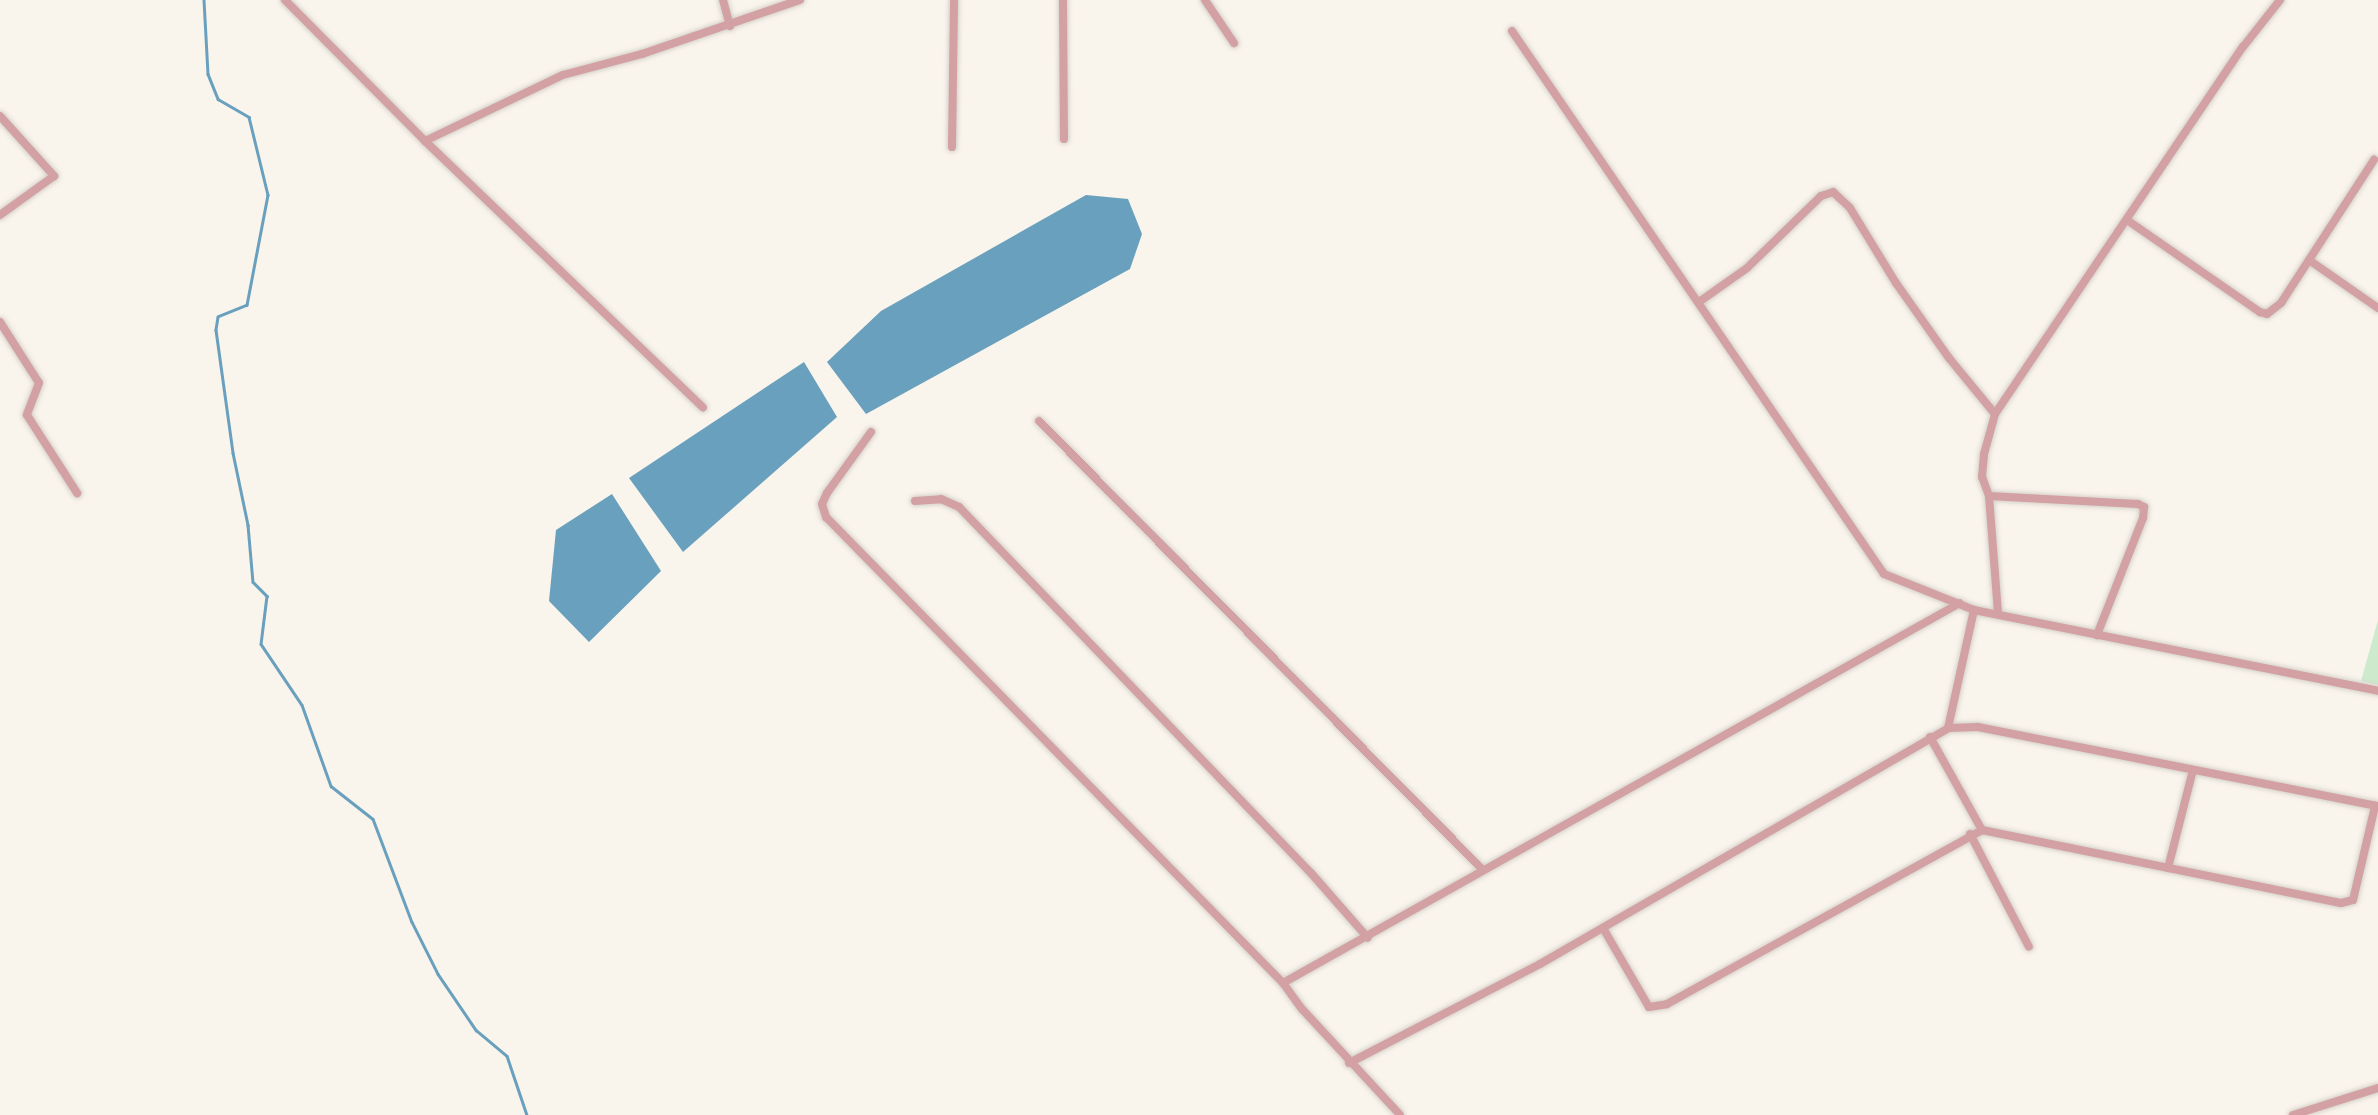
<!DOCTYPE html>
<html>
<head>
<meta charset="utf-8">
<style>
	body { margin:0 }
	#map { position:relative; width:2378px; height:1115px; overflow:hidden; background:#f9f4ec; font-family:Manrope,sans-serif }
	div>[style] { position:absolute }
	.green>* { inset:0; background:#cdeacc }
	.water>* { inset:0; background:#69a0be }
	.stream>* { height:2.5px; margin:-1.25px; padding:0 1.25px; transform-origin:1.25px; border-radius:1.25px; background:#69a0be }
	.roads { filter:drop-shadow(0 0 2px #d6d2ca) drop-shadow(0 0 2px #d6d2ca) }
	.street>* { height:8px; margin:-4px; padding:0 4px; transform-origin:4px; border-radius:4px; background:#d3a1a3 }
	span { translate:-50% -50%; white-space:nowrap; text-align:center; line-height:1.15; -webkit-text-stroke:5px #fff; paint-order:stroke }
</style>
</head>
<body>
<div id="map">
	<div class="green">
		<div style="clip-path:polygon(2378px 620px,2378px 685px,2361px 681px)"></div>
	</div>
	<div class="water">
		<div style="clip-path:polygon(1086px 195px,1128px 199px,1142px 234px,1130px 269px,866px 414px,827px 362px,881px 311px)"></div>
		<div style="clip-path:polygon(804px 362px,837px 417px,683px 552px,629px 478px)"></div>
		<div style="clip-path:polygon(612px 494px,661px 571px,589px 642px,549px 601px,556px 530px)"></div>
	</div>
	<div class="stream">
		<div style="left:204px;top:0;width:74px;rotate:86.9deg"></div>
		<div style="left:208px;top:74px;width:27px;rotate:68deg"></div>
		<div style="left:218px;top:99px;width:36px;rotate:30deg"></div>
		<div style="left:249px;top:117px;width:80px;rotate:76.3deg"></div>
		<div style="left:268px;top:195px;width:112px;rotate:100.8deg"></div>
		<div style="left:247px;top:305px;width:31px;rotate:158deg"></div>
		<div style="left:218px;top:317px;width:13px;rotate:99deg"></div>
		<div style="left:216px;top:330px;width:124px;rotate:82.1deg"></div>
		<div style="left:233px;top:453px;width:74px;rotate:78.2deg"></div>
		<div style="left:248px;top:525px;width:57px;rotate:85deg"></div>
		<div style="left:253px;top:582px;width:20px;rotate:45deg"></div>
		<div style="left:267px;top:596px;width:48px;rotate:97.1deg"></div>
		<div style="left:261px;top:644px;width:73px;rotate:56.1deg"></div>
		<div style="left:302px;top:705px;width:86px;rotate:70.3deg"></div>
		<div style="left:331px;top:786px;width:53px;rotate:38.2deg"></div>
		<div style="left:373px;top:819px;width:110px;rotate:69.3deg"></div>
		<div style="left:412px;top:922px;width:58px;rotate:63.4deg"></div>
		<div style="left:438px;top:974px;width:68px;rotate:55.8deg"></div>
		<div style="left:476px;top:1030px;width:40px;rotate:40deg"></div>
		<div style="left:507px;top:1056px;width:62px;rotate:71.3deg"></div>
	</div>
	<div class="roads">
		<div class="street">
			<div style="left:285px;top:0;width:199px;rotate:45.2deg"></div>
			<div style="left:425px;top:141px;width:385px;rotate:43.8deg"></div>
			<div style="left:723px;top:0;width:27px;rotate:75deg"></div>
			<div style="left:1063px;top:0;width:139px;rotate:89.6deg"></div>
			<div style="left:1205px;top:0;width:52px;rotate:56deg"></div>
			<div style="left:1512px;top:31px;width:658px;rotate:55.59deg"></div>
			<div style="left:1884px;top:574px;width:97px;rotate:21.8deg"></div>
			<div style="left:1974px;top:610px;width:412px;rotate:11.3deg"></div>
			<div style="left:0;top:116px;width:81px;rotate:48deg"></div>
			<div style="left:54px;top:176px;width:67px;rotate:144.2deg"></div>
			<div style="left:425px;top:141px;width:153px;rotate:-25.6deg"></div>
			<div style="left:563px;top:75px;width:82px;rotate:-14.9deg"></div>
			<div style="left:642px;top:54px;width:167px;rotate:-18.9deg"></div>
			<div style="left:952px;top:147px;width:147px;rotate:-89.2deg"></div>
			<div style="left:2127px;top:220px;width:162px;rotate:34.7deg"></div>
			<div style="left:2260px;top:312px;width:7px;rotate:16deg"></div>
			<div style="left:2267px;top:314px;width:18px;rotate:-38deg"></div>
			<div style="left:2281px;top:303px;width:171px;rotate:-57deg"></div>
			<div style="left:2309px;top:260px;width:84px;rotate:34.8deg"></div>
			<div style="left:1699px;top:302px;width:59px;rotate:-35.3deg"></div>
			<div style="left:1747px;top:268px;width:103px;rotate:-44.2deg"></div>
			<div style="left:1821px;top:196px;width:13px;rotate:-18deg"></div>
			<div style="left:1833px;top:192px;width:23px;rotate:43deg"></div>
			<div style="left:1850px;top:208px;width:88px;rotate:58.5deg"></div>
			<div style="left:1896px;top:283px;width:92px;rotate:54.8deg"></div>
			<div style="left:1949px;top:358px;width:72px;rotate:50.6deg"></div>
			<div style="left:0;top:322px;width:72px;rotate:57.4deg"></div>
			<div style="left:39px;top:383px;width:34px;rotate:111deg"></div>
			<div style="left:27px;top:415px;width:93px;rotate:57.3deg"></div>
			<div style="left:1039px;top:421px;width:631px;rotate:45.32deg"></div>
			<div style="left:871px;top:432px;width:75px;rotate:125.8deg"></div>
			<div style="left:827px;top:493px;width:12px;rotate:114deg"></div>
			<div style="left:822px;top:504px;width:14px;rotate:73deg"></div>
			<div style="left:826px;top:517px;width:653px;rotate:45.56deg"></div>
			<div style="left:1283px;top:983px;width:32px;rotate:54deg"></div>
			<div style="left:1302px;top:1009px;width:144px;rotate:47.2deg"></div>
			<div style="left:1989px;top:496px;width:149px;rotate:3.1deg"></div>
			<div style="left:2138px;top:504px;width:7px;rotate:27deg"></div>
			<div style="left:2144px;top:507px;width:11px;rotate:95deg"></div>
			<div style="left:2143px;top:518px;width:126px;rotate:111.5deg"></div>
			<div style="left:915px;top:501px;width:26px;rotate:-4deg"></div>
			<div style="left:941px;top:499px;width:20px;rotate:24deg"></div>
			<div style="left:959px;top:507px;width:508px;rotate:46.12deg"></div>
			<div style="left:1311px;top:873px;width:86px;rotate:48.8deg"></div>
			<div style="left:1998px;top:613px;width:117px;rotate:-94.4deg"></div>
			<div style="left:1989px;top:496px;width:20px;rotate:-110deg"></div>
			<div style="left:1982px;top:477px;width:23px;rotate:-85deg"></div>
			<div style="left:1984px;top:454px;width:41px;rotate:-74.6deg"></div>
			<div style="left:1995px;top:414px;width:443px;rotate:-56deg"></div>
			<div style="left:2243px;top:47px;width:60px;rotate:-51.8deg"></div>
			<div style="left:1948px;top:728px;width:121px;rotate:-77.6deg"></div>
			<div style="left:1930px;top:737px;width:107px;rotate:60.8deg"></div>
			<div style="left:1970px;top:834px;width:127px;rotate:62.4deg"></div>
			<div style="left:2168px;top:868px;width:101px;rotate:-75.7deg"></div>
			<div style="left:1603px;top:928px;width:91px;rotate:59.8deg"></div>
			<div style="left:1649px;top:1007px;width:18px;rotate:-9deg"></div>
			<div style="left:1667px;top:1004px;width:360px;rotate:-28.9deg"></div>
			<div style="left:1982px;top:830px;width:366px;rotate:11.5deg"></div>
			<div style="left:2341px;top:903px;width:12px;rotate:-14deg"></div>
			<div style="left:2353px;top:900px;width:97px;rotate:-76.8deg"></div>
			<div style="left:1283px;top:983px;width:776px;rotate:-29.31deg"></div>
			<div style="left:1349px;top:1063px;width:215px;rotate:-27.4deg"></div>
			<div style="left:1540px;top:964px;width:471px;rotate:-30deg"></div>
			<div style="left:1948px;top:728px;width:30px;rotate:-2deg"></div>
			<div style="left:1978px;top:727px;width:408px;rotate:11.2deg"></div>
			<div style="left:2293px;top:1115px;width:89px;rotate:-17.6deg"></div>
		</div>
	</div>
</div>
</body>
</html>
